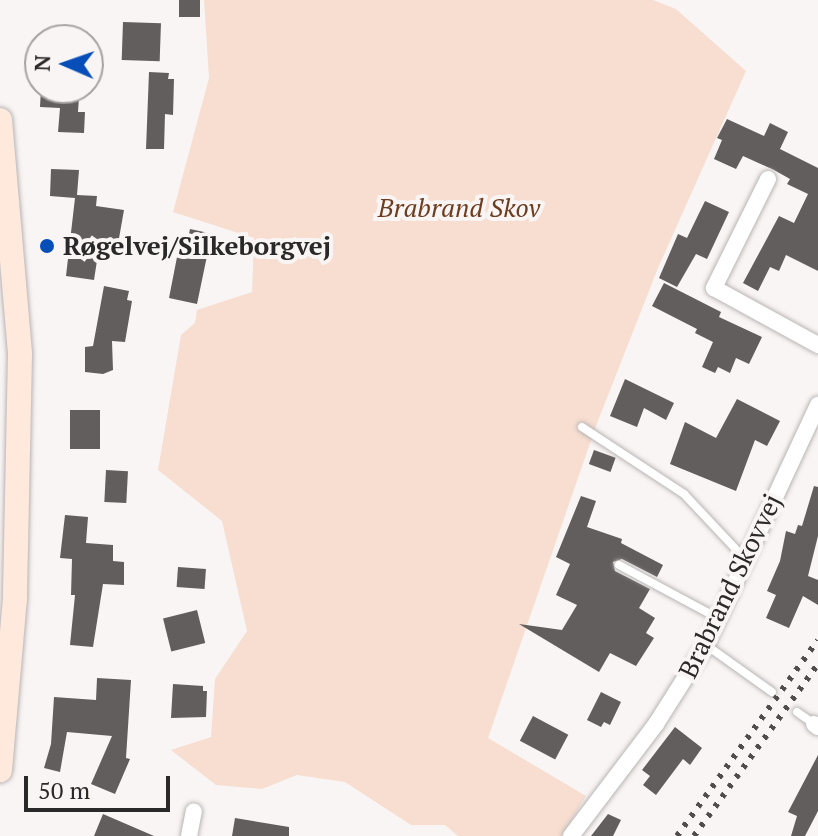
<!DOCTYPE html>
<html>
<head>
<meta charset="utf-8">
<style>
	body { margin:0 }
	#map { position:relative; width:818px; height:836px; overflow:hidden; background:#f9f5f4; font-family:"PT Serif",serif }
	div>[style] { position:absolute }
	.green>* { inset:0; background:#f7ded1 }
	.building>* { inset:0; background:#615e5d; transform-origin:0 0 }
	.roads { filter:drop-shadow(0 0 2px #b9b5b4) drop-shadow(0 0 2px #b9b5b4) }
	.service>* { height:8px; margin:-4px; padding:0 4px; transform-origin:4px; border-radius:4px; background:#fff }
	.minor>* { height:16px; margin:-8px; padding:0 8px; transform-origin:8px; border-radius:8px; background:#fff }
	.secondary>* { height:24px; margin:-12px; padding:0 12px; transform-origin:12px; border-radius:12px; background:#ffe9dd }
	.rail>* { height:6px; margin-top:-3px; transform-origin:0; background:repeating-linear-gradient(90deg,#4f4d4d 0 4px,transparent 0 12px) }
	.dots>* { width:22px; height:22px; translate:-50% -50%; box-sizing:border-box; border:4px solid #f9f5f4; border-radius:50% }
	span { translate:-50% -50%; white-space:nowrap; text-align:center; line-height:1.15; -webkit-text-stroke:8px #f9f5f4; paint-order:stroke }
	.park-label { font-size:26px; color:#6e3c1e; font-style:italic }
	.poi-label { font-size:26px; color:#2a2828; font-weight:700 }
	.left { translate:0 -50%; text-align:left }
	.street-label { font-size:26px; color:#2a2828 }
	.north { position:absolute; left:24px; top:24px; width:80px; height:80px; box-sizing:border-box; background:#f9f5f4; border:2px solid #a6a3a2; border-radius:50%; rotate:272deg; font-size:22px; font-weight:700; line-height:32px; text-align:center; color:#2a2828 }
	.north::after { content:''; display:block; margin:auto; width:28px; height:36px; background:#074eb9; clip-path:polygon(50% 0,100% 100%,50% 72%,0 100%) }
	.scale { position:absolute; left:24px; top:776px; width:146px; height:36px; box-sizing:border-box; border:4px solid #2a2828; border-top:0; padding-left:10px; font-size:24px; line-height:28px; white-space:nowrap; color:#2a2828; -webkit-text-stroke:6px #f9f5f4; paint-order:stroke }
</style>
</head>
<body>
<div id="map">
	<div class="green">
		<div style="clip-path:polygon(204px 0,653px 0,676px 9px,746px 71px,658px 268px,596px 426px,488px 738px,586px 796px,562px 836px,458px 836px,445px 825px,411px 825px,345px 782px,297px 775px,262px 789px,216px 785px,171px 750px,211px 737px,215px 679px,247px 631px,222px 521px,158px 470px,181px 335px,195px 323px,197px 310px,252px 292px,254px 238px,173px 212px,209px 78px)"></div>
	</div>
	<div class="building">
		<div style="left:179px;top:0;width:21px;height:17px"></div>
		<div style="left:123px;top:22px;width:38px;height:38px;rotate:2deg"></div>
		<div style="clip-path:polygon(149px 72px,169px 73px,168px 79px,174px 79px,173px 115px,165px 114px,164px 149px,146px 149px)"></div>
		<div style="clip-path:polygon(41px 88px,66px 88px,66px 97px,79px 97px,78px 112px,85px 112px,84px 133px,58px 132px,60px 108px,40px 107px)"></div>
		<div style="clip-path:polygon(727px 119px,764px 136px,770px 123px,788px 132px,780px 149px,818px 168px,818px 271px,786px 255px,779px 271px,770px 267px,758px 291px,743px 283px,779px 216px,794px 223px,808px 194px,787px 184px,790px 179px,774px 170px,743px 156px,736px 169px,714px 159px,722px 140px,717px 138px)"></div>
		<div style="clip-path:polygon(51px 169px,79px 170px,77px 195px,97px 196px,96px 206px,124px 210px,118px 244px,100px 241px,94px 280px,66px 276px,75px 198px,50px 196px)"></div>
		<div style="clip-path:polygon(705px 201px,729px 212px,707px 259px,696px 254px,677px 287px,659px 278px,678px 234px,687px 238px)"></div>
		<div style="clip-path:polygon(190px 229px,218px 235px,213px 257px,207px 256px,197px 304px,169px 298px,177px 257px,184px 258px)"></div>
		<div style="clip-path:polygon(664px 283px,721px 312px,719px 317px,762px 337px,749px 364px,736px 358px,730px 373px,718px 367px,715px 373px,702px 367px,713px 342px,695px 333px,697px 329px,652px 306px)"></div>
		<div style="clip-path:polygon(104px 286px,129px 291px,127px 300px,132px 301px,125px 342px,112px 341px,113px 370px,103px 374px,85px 372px,85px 347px,93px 346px)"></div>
		<div style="clip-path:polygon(625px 379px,674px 403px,666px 420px,644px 408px,637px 427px,610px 416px)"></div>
		<div style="clip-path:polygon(737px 399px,780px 421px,767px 446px,755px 440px,736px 491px,670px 464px,685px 422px,716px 438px)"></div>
		<div style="left:70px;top:410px;width:30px;height:39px"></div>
		<div style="left:594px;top:450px;width:23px;height:15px;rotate:20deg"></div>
		<div style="left:106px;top:470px;width:22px;height:32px;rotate:3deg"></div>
		<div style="clip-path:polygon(814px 486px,818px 487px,818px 536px,808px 576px,818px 580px,818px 605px,803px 596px,789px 628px,766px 618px,776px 595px,767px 591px,780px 561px,786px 531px,795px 534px,798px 525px,802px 526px)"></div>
		<div style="clip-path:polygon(581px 496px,596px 501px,587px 527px,622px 539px,621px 543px,663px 565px,657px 577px,622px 559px,613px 562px,615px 571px,650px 589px,639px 608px,655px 618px,646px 633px,654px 638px,636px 666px,610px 653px,599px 672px,519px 624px,562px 630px,577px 605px,556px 595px,570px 564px,556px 557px)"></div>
		<div style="clip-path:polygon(65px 515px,88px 517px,86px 543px,113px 545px,113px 561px,124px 562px,124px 585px,103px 584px,93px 647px,70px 645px,75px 595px,71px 595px,72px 559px,60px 558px)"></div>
		<div style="left:178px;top:567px;width:28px;height:20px;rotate:4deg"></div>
		<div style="left:197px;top:610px;width:34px;height:35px;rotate:76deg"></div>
		<div style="clip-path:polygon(97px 678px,131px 680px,126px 758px,130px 759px,115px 794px,91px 784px,112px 736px,67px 732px,60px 772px,44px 768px,51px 744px,54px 697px,96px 700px)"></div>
		<div style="clip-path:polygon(173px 684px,203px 686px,203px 691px,207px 691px,206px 717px,171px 718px)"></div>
		<div style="clip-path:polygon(601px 692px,621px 702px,610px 725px,604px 722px,601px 727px,587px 720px)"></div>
		<div style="left:533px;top:716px;width:40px;height:28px;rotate:28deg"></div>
		<div style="clip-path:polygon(675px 727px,702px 748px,690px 765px,683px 759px,656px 795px,643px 785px,650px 776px,642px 770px)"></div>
		<div style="clip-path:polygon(818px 755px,818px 811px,805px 836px,791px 836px,797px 816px,788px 812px)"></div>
		<div style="clip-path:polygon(103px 814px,154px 836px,94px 836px)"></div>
		<div style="clip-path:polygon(608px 814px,621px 820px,613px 836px,591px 836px)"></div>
		<div style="clip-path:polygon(235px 818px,289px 827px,289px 836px,232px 836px)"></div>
	</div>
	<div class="roads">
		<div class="service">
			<div style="left:582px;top:427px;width:122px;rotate:33.3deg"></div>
			<div style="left:684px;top:494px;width:89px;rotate:46.8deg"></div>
			<div style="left:619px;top:565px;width:112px;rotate:28.2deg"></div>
			<div style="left:706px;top:645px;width:81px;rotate:35.5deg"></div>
			<div style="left:797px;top:712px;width:19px;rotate:35deg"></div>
		</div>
		<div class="minor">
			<div style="left:768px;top:179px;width:122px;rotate:116.4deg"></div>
			<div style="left:714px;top:288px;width:119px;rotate:28.7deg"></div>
			<div style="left:814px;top:724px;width:5px;rotate:37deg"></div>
			<div style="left:189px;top:836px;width:25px;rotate:-79deg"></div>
			<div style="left:571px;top:836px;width:141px;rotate:-52.8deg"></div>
			<div style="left:656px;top:724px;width:93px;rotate:-57.7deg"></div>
			<div style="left:706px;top:645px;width:265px;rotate:-65deg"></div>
		</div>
		<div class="secondary">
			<div style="left:0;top:120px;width:235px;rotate:85.1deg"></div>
			<div style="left:20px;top:354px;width:244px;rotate:91.2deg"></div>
			<div style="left:15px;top:598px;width:173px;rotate:95deg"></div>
		</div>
	</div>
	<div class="rail">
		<div style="left:677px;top:836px;width:241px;rotate:-54.3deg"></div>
		<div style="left:694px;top:836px;width:212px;rotate:-54.2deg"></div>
	</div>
	<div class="dots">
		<div style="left:47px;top:246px;background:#074eb9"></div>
	</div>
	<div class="park-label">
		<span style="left:459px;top:208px">Brabrand Skov</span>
	</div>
	<div class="poi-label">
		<span class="left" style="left:63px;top:246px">Røgelvej/Silkeborgvej</span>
	</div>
	<div class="street-label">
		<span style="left:730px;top:586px;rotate:-64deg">Brabrand Skovvej</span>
	</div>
	<div class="north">N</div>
	<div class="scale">50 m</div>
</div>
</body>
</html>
